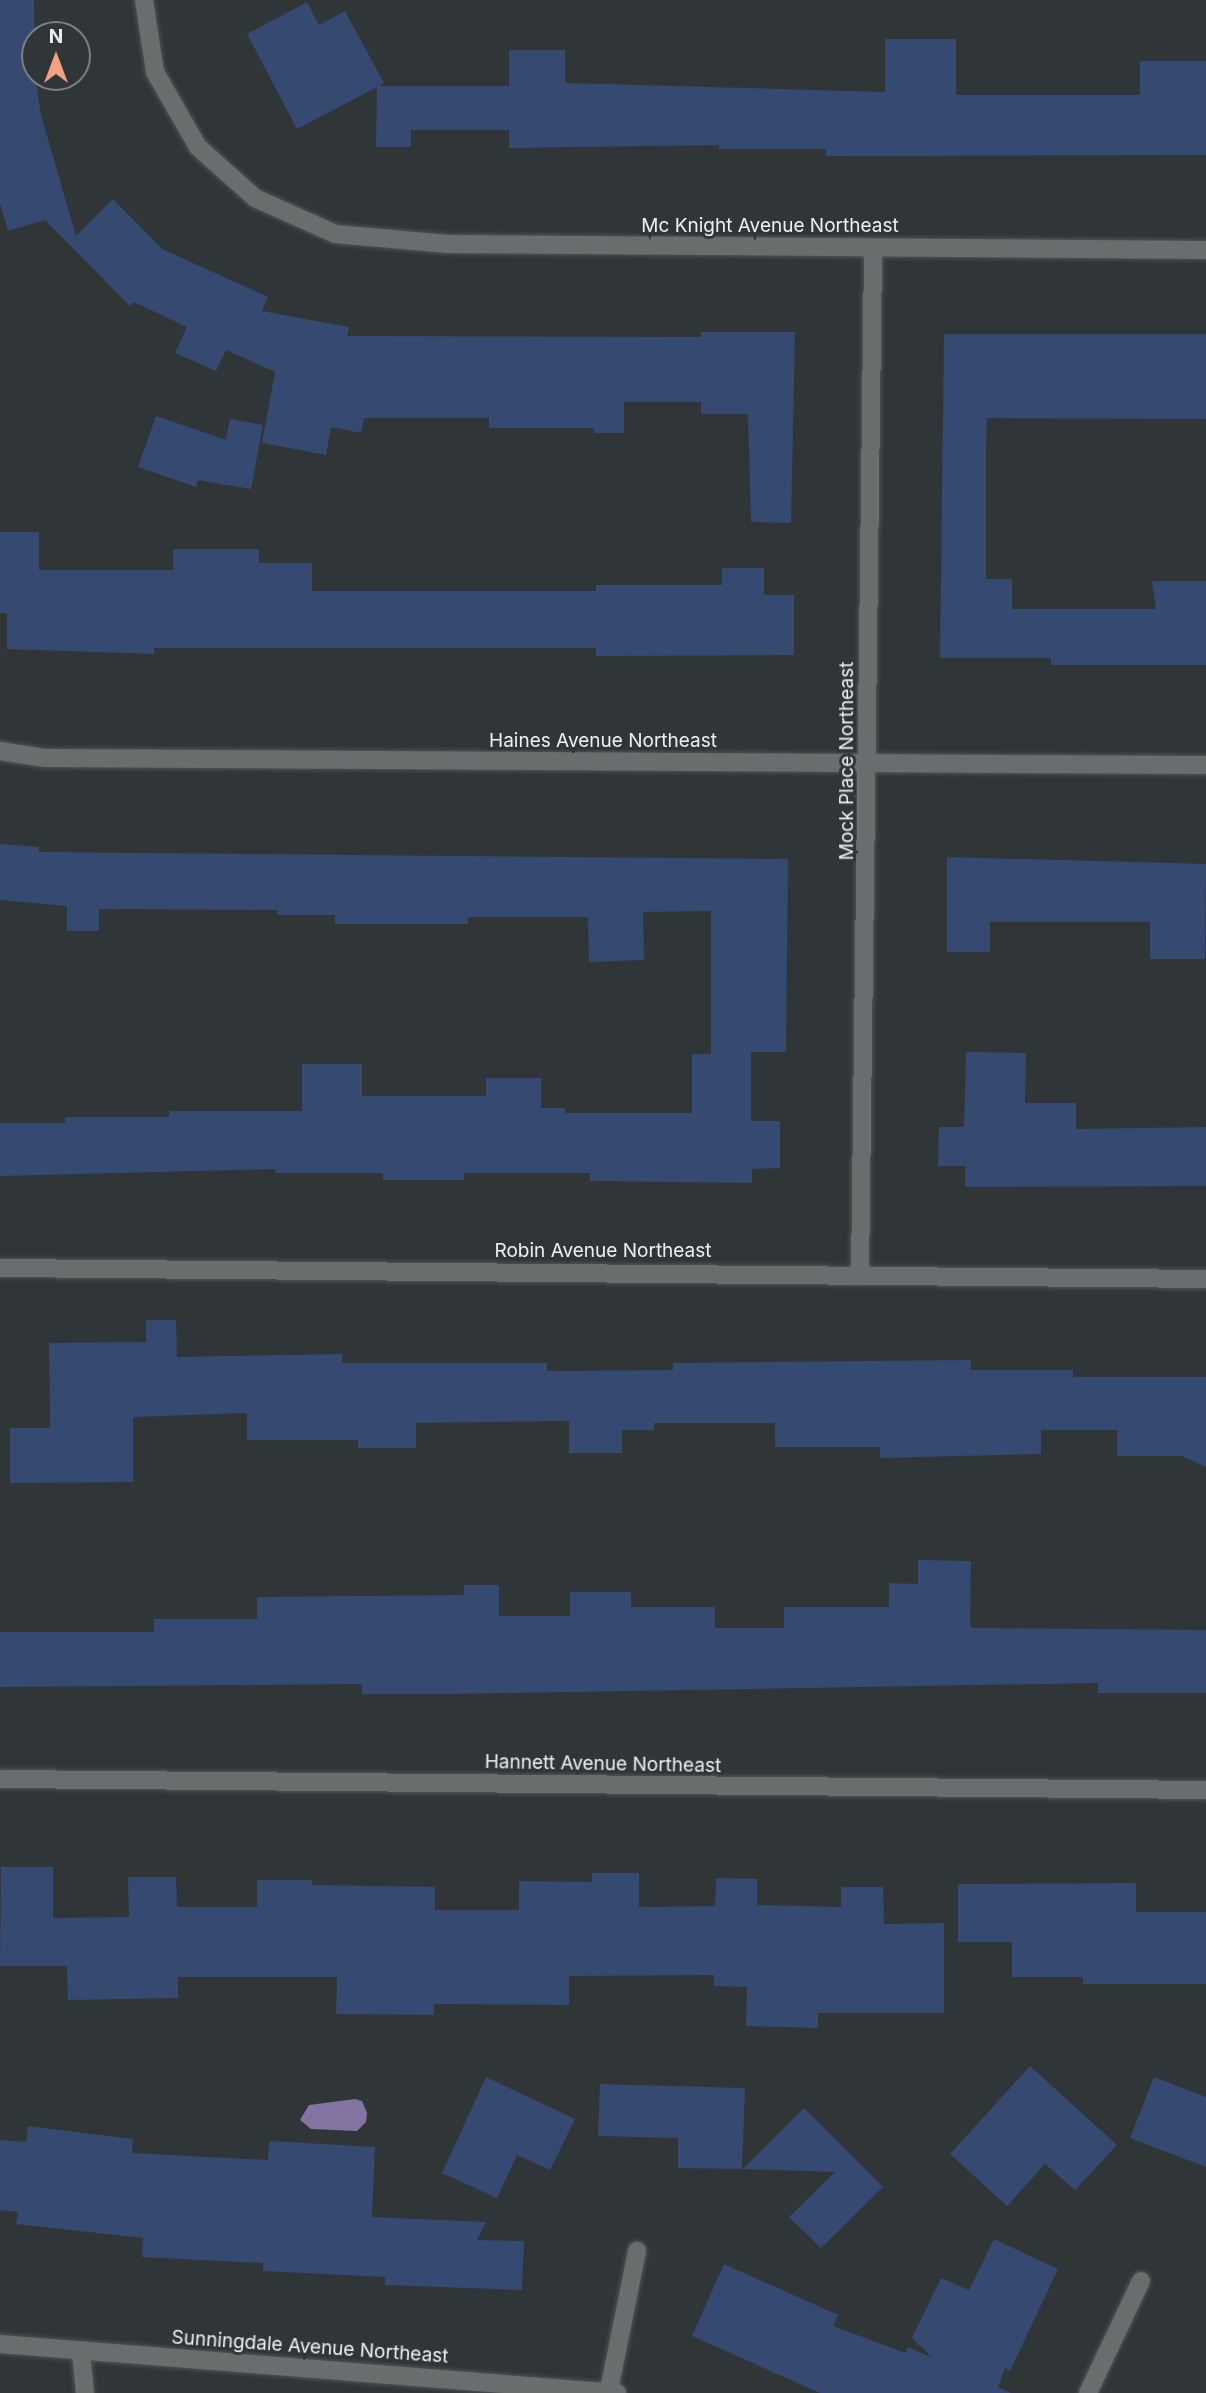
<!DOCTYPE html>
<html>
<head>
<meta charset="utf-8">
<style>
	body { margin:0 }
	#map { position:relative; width:1206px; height:2393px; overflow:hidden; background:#303538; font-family:Inter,sans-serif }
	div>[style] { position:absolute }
	.water>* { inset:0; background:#8374a2 }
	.building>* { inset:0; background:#364970 }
	.roads { filter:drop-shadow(0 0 2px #4e5356) drop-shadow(0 0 2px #4e5356) }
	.minor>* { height:18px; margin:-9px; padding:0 9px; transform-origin:9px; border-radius:9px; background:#6a6d6d }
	span { translate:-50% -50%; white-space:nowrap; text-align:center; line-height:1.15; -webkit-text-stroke:6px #303538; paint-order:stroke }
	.street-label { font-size:19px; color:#edf0f2 }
	.north { position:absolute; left:21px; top:21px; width:70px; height:70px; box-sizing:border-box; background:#303538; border:2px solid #7c8082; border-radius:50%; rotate:0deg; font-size:19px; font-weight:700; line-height:28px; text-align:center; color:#edf0f2 }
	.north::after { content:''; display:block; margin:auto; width:24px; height:32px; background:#f2a07f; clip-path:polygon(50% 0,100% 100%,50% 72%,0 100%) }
</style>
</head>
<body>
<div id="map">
	<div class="water">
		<div style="clip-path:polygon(355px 2099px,362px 2101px,367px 2113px,366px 2122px,357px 2131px,311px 2129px,300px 2120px,309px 2105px)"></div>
	</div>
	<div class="building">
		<div style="clip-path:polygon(0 0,34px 0,35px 77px,41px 115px,76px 236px,113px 199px,162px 249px,268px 297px,262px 311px,349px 327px,347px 336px,701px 337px,701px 332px,795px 332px,791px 523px,751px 522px,748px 414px,701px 414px,701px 402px,624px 402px,624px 433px,594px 433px,594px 428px,489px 428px,489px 418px,364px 418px,361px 433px,331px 427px,326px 455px,262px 443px,275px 372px,226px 350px,216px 371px,175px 353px,187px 327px,134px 302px,130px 306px,45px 220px,8px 231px,0 203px)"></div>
		<div style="clip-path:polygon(307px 2px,319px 25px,345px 11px,384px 83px,379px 86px,509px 86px,509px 50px,565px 50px,565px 83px,885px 92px,885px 39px,956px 39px,956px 95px,1140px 95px,1140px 61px,1206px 61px,1206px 155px,826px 156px,826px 149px,719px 149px,719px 145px,509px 148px,509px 130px,411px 130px,411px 147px,376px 147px,377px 87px,297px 129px,247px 34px)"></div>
		<div style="clip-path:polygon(944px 334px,1206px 334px,1206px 419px,987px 418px,986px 445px,986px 579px,1012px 579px,1012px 609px,1156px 609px,1152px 581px,1206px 581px,1206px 665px,1051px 665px,1051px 658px,940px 658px)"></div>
		<div style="clip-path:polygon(156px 416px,226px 440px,230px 419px,263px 425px,251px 489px,198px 480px,196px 487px,138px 467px)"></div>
		<div style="clip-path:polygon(0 532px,39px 532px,39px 570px,173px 570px,173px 549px,259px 549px,259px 563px,312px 563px,312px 591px,596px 591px,596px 585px,722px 585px,722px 568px,764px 568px,764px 595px,794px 595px,794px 655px,596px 656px,596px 648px,154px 648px,154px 654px,7px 649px,7px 613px,0 613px)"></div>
		<div style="clip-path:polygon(0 844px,39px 847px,39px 852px,788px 859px,786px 1052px,751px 1052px,751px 1121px,780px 1121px,780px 1168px,752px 1169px,752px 1183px,590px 1181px,590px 1173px,464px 1173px,464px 1180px,383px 1180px,383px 1173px,275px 1173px,275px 1169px,0 1176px,0 1123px,65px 1123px,65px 1117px,169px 1117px,169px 1111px,302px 1111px,302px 1064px,362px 1064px,362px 1096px,486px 1096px,486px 1078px,541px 1078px,541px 1108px,565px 1108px,565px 1113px,692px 1113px,692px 1054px,711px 1054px,711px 911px,643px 912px,644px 960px,589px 962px,588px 917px,468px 917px,468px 924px,335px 924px,335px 915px,277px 915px,277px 910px,99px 909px,99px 931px,67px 931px,67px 906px,0 900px)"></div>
		<div style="clip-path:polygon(947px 857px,1206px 864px,1205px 959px,1150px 959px,1150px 922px,990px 922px,990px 952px,947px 952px)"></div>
		<div style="clip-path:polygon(966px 1052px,1026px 1053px,1025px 1103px,1076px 1103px,1076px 1129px,1206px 1127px,1206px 1186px,965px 1187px,965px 1166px,938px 1166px,939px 1127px,964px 1127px)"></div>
		<div style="clip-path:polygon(146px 1320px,176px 1320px,177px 1357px,342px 1354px,342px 1363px,547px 1363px,547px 1371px,673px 1370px,673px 1363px,971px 1360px,971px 1370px,1073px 1370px,1073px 1377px,1206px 1377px,1206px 1467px,1182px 1456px,1117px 1456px,1117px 1430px,1041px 1430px,1041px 1454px,880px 1458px,880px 1447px,775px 1447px,775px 1423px,654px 1423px,654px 1430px,622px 1430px,622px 1453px,569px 1453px,569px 1421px,416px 1423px,416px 1448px,358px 1448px,358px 1440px,247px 1440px,247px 1413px,133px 1417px,133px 1482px,10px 1483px,10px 1428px,50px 1428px,49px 1343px,146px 1342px)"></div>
		<div style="clip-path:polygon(918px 1560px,971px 1561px,970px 1626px,974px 1628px,1206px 1630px,1206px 1693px,1098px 1693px,1098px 1683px,451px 1694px,362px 1694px,362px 1684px,0 1687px,0 1632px,154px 1632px,154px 1619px,257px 1619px,257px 1597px,464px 1595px,464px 1585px,499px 1585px,499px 1616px,570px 1616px,570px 1592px,631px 1592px,631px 1607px,715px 1607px,715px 1628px,784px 1628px,784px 1607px,889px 1607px,889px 1583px,918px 1584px)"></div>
		<div style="clip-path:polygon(1px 1867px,53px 1867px,53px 1918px,129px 1917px,128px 1877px,176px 1877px,177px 1907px,257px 1907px,257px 1880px,312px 1880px,312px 1885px,435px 1887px,435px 1910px,519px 1910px,519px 1881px,592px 1882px,592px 1873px,639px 1873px,639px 1907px,715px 1906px,716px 1878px,757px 1879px,757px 1905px,841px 1907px,841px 1887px,883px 1887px,884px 1924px,944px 1923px,944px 2013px,818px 2013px,818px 2028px,746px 2026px,747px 1987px,714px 1986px,714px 1975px,569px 1976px,569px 2005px,434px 2004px,434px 2015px,336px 2014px,337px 1977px,178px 1977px,178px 1998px,68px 2000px,67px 1966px,0 1966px)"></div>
		<div style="clip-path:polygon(1136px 1883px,1136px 1912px,1206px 1912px,1206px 1984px,1083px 1984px,1083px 1977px,1012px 1977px,1012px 1942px,958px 1942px,958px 1884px)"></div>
		<div style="clip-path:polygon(1030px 2066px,1117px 2145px,1075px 2190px,1045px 2164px,1007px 2206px,950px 2154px)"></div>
		<div style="clip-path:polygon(486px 2077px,575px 2119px,550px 2170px,517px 2155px,497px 2198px,442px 2173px)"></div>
		<div style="clip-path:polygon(1154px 2077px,1206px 2097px,1206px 2167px,1130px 2138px)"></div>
		<div style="clip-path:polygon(600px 2084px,745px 2088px,742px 2169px,678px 2168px,678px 2138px,598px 2136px)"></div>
		<div style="clip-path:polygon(804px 2108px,883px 2187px,821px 2248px,789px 2217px,835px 2172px,743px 2169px)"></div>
		<div style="clip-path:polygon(28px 2126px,133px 2139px,132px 2153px,268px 2160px,269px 2141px,375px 2147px,372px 2217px,486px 2222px,477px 2240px,524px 2241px,522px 2290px,385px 2285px,385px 2277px,263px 2271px,263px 2263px,142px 2257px,143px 2238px,16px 2224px,18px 2212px,0 2210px,0 2140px,26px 2142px)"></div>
		<div style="clip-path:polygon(994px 2239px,1058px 2269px,1010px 2371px,1005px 2368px,998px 2387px,1011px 2393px,820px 2393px,692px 2336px,724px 2264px,838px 2315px,833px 2326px,905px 2353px,908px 2347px,933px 2358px,912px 2338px,941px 2278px,969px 2290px)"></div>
	</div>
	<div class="roads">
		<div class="minor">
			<div style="left:144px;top:0;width:73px;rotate:81.3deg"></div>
			<div style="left:155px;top:72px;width:86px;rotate:60.2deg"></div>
			<div style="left:198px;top:147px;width:76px;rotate:41.8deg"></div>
			<div style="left:255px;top:198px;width:88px;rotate:24.2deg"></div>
			<div style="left:335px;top:234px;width:113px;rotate:5.1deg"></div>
			<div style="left:448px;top:244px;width:758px;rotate:0.45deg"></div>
			<div style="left:0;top:751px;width:46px;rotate:8.8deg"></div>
			<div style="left:45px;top:758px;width:1161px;rotate:0.35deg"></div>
			<div style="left:0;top:1268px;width:1206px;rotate:0.52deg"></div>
			<div style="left:860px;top:1274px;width:1026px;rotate:-89.27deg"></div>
			<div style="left:0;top:1779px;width:1206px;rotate:0.52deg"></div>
			<div style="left:0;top:2344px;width:619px;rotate:4.54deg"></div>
			<div style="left:81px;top:2352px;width:41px;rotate:84.4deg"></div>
			<div style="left:609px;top:2390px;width:142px;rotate:-78.6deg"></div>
			<div style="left:1088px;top:2393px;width:124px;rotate:-64.7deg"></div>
		</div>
	</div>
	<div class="street-label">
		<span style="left:770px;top:226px">Mc Knight Avenue Northeast</span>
		<span style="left:603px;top:741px">Haines Avenue Northeast</span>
		<span style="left:847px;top:761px;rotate:-90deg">Mock Place Northeast</span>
		<span style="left:603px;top:1251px">Robin Avenue Northeast</span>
		<span style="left:603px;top:1764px;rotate:1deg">Hannett Avenue Northeast</span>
		<span style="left:310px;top:2347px;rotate:4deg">Sunningdale Avenue Northeast</span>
	</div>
	<div class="north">N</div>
</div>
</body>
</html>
